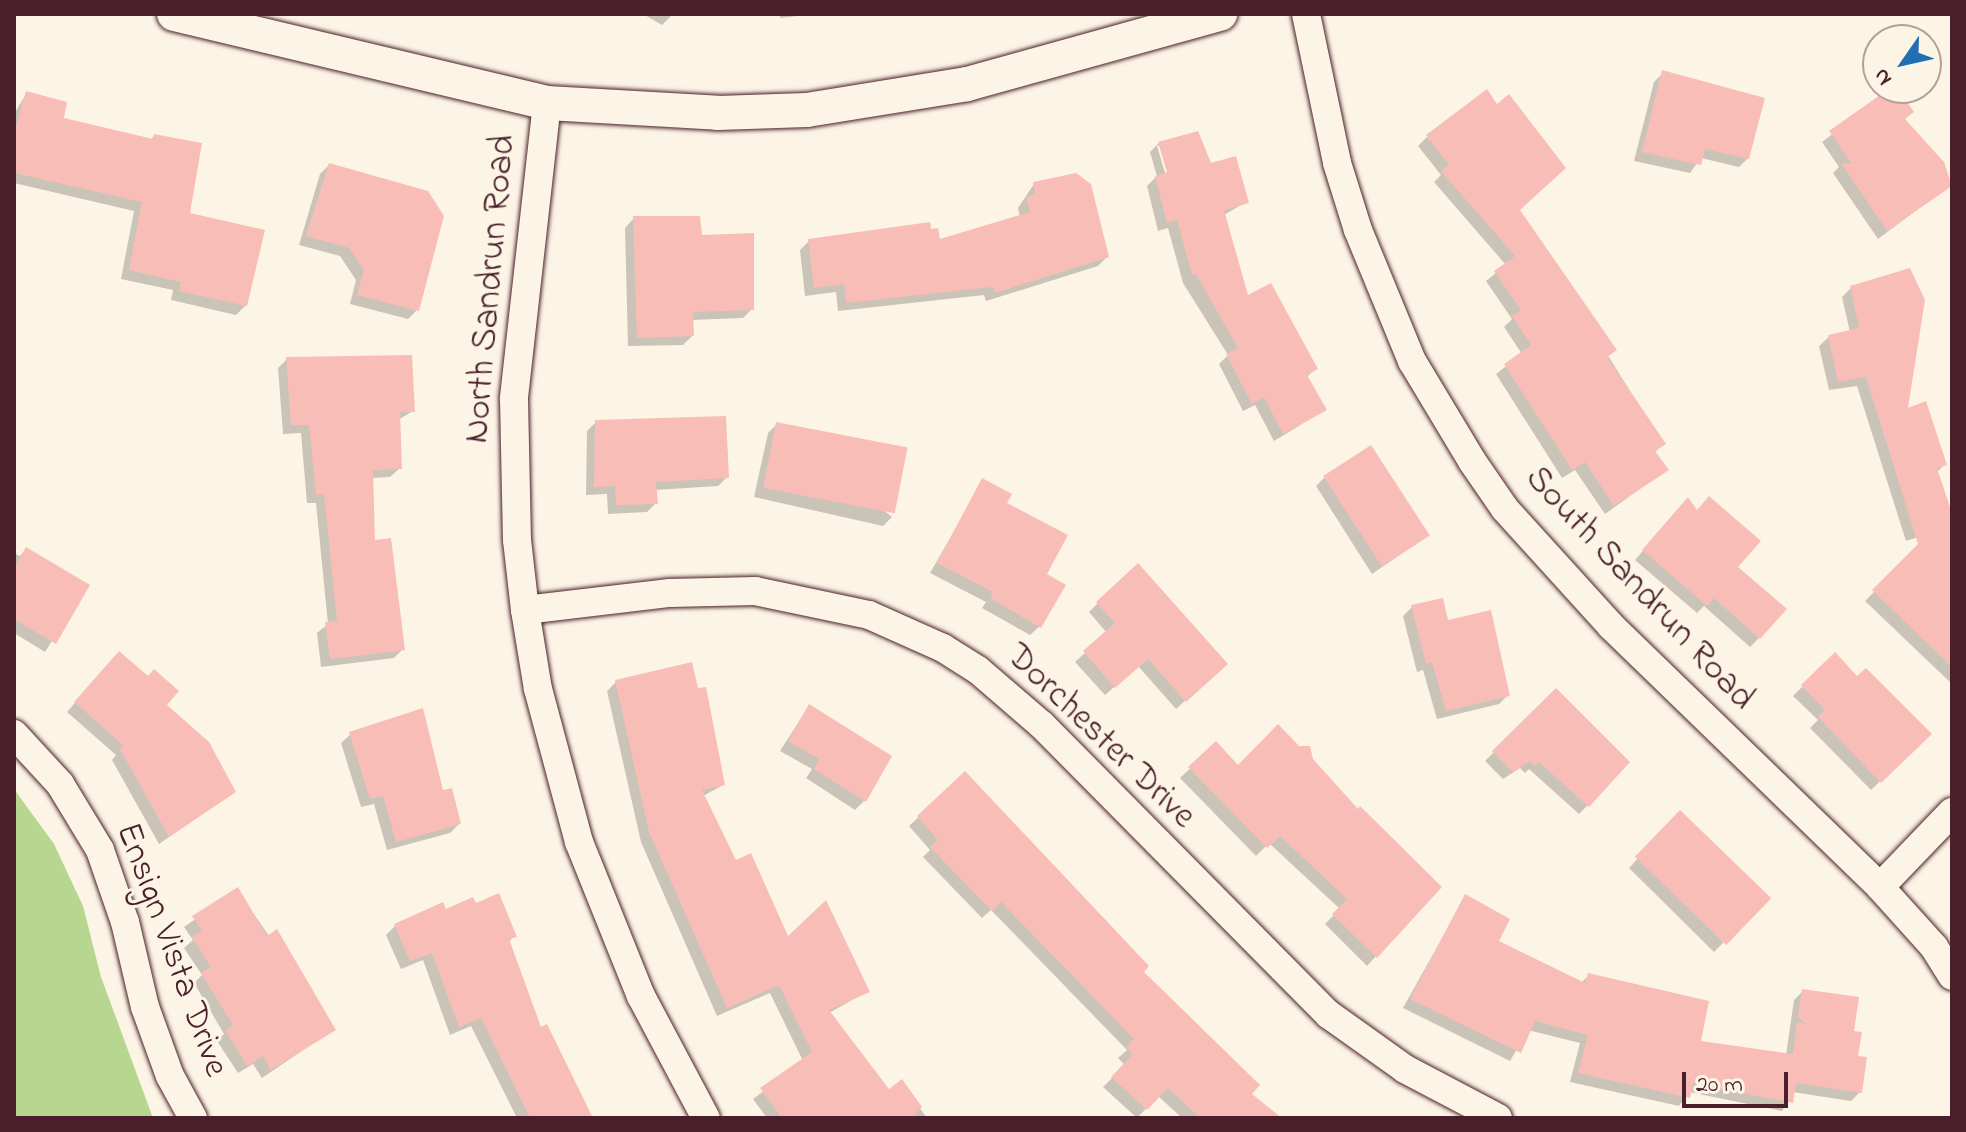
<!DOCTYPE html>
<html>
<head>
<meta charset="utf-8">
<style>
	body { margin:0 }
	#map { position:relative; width:1966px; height:1132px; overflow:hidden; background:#fcf5e5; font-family:"Indie Flower",sans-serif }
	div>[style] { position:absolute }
	.green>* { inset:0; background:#b7d68f }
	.shadow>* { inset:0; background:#0003 }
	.building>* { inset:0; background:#f9bdb8; transform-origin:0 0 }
	.roads { filter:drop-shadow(0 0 2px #4a1f2b) drop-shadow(0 0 2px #4a1f2b) }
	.minor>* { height:28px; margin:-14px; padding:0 14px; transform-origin:14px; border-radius:14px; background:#fcf5e5 }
	.tertiary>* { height:34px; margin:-17px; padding:0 17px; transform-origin:17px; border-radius:17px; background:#fcf5e5 }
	span { translate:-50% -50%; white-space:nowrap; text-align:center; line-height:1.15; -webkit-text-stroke:6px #fcf5e5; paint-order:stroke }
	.street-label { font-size:36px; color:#4a1f2b }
	.frame { position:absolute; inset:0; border:16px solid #4a1f2b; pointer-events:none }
	.north { position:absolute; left:1862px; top:24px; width:80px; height:80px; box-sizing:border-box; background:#fcf5e5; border:2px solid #b59f9b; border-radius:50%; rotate:236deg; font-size:22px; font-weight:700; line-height:32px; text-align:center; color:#4a1f2b }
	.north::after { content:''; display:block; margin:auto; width:28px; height:36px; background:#1f6fb2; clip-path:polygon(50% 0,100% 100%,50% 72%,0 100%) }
	.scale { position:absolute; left:1682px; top:1072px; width:106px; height:36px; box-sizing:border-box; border:4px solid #4a1f2b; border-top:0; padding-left:10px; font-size:24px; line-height:28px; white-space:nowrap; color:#4a1f2b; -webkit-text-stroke:6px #fcf5e5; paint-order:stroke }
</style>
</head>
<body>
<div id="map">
	<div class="green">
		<div style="clip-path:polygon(14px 789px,54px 844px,83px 906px,101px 977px,153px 1118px,14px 1118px)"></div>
	</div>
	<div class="shadow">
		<div style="clip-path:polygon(643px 14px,673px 14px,662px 25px)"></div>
		<div style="clip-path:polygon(780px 14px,815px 14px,780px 18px)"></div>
		<div style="clip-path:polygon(1663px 73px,1748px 158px,1739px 167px,1701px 158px,1690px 173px,1634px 161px,1654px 82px)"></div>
		<div style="clip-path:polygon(1894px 88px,1903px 120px,1950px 185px,1878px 239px,1833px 173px,1839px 167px,1822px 142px)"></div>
		<div style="clip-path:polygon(26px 94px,61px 119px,150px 141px,154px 136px,188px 215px,246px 305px,236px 315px,171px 300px,173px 290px,121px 279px,134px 211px,14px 183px,14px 114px)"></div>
		<div style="clip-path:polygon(1427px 137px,1518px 211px,1663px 444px,1654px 453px,1666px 470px,1605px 514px,1575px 470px,1562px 478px,1496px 374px,1522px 354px,1504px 327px,1512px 319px,1486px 281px,1506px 265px,1434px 182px,1441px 175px,1418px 146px)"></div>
		<div style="clip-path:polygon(evenodd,1159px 143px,1210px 165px,1246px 202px,1224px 215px,1247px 298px,1315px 369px,1307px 377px,1325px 410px,1274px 441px,1255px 405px,1243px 411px,1219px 364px,1228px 355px,1183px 283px,1168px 228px,1158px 231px,1147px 186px,1157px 176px,1150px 152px,1159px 143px,1157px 146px,1162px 146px,1171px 181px,1168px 183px,1157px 146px)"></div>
		<div style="clip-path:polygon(329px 165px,417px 310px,408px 319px,350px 304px,356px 280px,340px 256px,299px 245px,320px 174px)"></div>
		<div style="clip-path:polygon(1034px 184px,1107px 257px,1098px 266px,986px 301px,984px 295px,838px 311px,836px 292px,805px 296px,800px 250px,809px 241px,929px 231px,938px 242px,1020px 217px,1018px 208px)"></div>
		<div style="clip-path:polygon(634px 218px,701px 237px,752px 309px,743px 318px,691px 320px,692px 336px,683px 345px,628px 346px,625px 228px)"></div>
		<div style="clip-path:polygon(1851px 288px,1906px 411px,1945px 464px,1936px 473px,1952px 520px,1943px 529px,1906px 541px,1857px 386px,1829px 390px,1819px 346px,1829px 337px,1850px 332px,1842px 297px)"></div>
		<div style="clip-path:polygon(287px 359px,413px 411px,398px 420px,400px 468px,390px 477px,371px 478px,373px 542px,403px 649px,394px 658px,321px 667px,317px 633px,328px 624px,316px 503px,307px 503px,301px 433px,283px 434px,278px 368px)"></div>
		<div style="clip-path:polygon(596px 422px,727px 477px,718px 486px,655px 490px,656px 503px,647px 512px,608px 514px,607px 494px,586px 495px,587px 431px)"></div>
		<div style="clip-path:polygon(777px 424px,892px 517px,883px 526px,754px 497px,768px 433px)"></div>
		<div style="clip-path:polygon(1325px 477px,1427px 536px,1372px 574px,1316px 486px)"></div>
		<div style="clip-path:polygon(983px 481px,1004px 504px,1044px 575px,1040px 626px,1030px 635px,982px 608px,986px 602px,930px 573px)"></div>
		<div style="clip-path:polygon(1679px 509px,1736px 567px,1759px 638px,1750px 647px,1704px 606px,1697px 613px,1635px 560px)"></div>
		<div style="clip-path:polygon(1921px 545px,1952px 576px,1952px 684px,1865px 601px)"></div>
		<div style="clip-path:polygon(26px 550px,87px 586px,45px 652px,14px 633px,14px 553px,20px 556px)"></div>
		<div style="clip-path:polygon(1098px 603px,1216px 672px,1176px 709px,1138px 666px,1105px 695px,1075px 662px,1107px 633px,1089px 612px)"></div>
		<div style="clip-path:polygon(1412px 607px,1447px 622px,1508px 695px,1499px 704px,1437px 719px,1423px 670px,1417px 672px,1403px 616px)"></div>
		<div style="clip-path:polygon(1835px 654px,1857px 678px,1929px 734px,1871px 790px,1810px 728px,1818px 720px,1793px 696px)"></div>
		<div style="clip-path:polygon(110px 662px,164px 706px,234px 792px,159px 844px,112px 760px,116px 755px,67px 712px)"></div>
		<div style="clip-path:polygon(616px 682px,723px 785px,703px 796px,735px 862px,787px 939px,868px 991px,829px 1013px,889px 1091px,901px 1082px,927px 1118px,767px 1118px,753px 1099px,803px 1061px,770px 993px,717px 1016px,641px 842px,607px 691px)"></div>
		<div style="clip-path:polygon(1556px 690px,1588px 805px,1579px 814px,1529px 769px,1525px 773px,1520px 768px,1503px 779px,1485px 761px)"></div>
		<div style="clip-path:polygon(809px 706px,864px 801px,855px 810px,806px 778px,812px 769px,780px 751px)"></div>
		<div style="clip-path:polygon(351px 734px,442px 792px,459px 824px,450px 833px,387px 850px,374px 804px,361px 807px,341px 743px)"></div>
		<div style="clip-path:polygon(1216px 744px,1238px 768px,1311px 760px,1357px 812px,1439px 887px,1367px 966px,1325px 924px,1340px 909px,1269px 843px,1256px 856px,1180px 778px)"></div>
		<div style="clip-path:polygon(965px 774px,1249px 1094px,1279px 1118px,1182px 1118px,1158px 1096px,1137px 1118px,1103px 1087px,1125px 1065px,1118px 1058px,1127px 1050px,991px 910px,982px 918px,923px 857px,930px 850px,909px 826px)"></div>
		<div style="clip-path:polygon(1671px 822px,1768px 898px,1714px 952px,1629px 868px)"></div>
		<div style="clip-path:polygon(237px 890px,334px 1029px,262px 1078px,253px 1064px,238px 1073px,217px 1041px,224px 1034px,194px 983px,202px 975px,184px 948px,193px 940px,184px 927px)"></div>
		<div style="clip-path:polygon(1465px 897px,1496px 942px,1581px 983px,1589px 975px,1699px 1043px,1786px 1055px,1794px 1000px,1803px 991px,1852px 1033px,1860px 1092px,1851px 1101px,1792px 1092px,1782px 1111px,1689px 1092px,1679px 1106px,1570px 1082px,1580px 1043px,1528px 1030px,1510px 1061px,1403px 1008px)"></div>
		<div style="clip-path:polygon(475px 906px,514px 936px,508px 943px,540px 1030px,586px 1118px,517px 1118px,471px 1026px,450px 1035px,423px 960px,401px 969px,386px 935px,395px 926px)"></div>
	</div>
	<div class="building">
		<div style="clip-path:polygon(1662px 70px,1765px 98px,1749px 159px,1705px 149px,1701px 165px,1642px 152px)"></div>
		<div style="clip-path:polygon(1890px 88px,1897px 88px,1914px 112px,1905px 119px,1944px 162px,1952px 186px,1887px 231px,1841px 163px,1852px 164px,1829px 131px)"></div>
		<div style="clip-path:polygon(1487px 89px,1497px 104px,1509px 94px,1566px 168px,1520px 210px,1617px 350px,1607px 357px,1666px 444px,1655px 451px,1669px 470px,1614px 506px,1585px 462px,1572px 470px,1504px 364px,1531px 345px,1512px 316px,1521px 310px,1494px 271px,1515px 256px,1441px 171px,1449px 165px,1426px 135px)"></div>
		<div style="clip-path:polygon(26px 91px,67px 102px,64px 118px,153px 139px,154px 134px,202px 143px,190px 213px,265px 230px,247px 306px,179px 291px,181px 282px,129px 270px,142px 202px,14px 173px,14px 134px)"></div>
		<div style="clip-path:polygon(1198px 131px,1211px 163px,1236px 156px,1249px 203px,1224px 210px,1248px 295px,1271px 283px,1318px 369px,1307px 375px,1327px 410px,1283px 434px,1264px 397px,1252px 404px,1226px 354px,1238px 348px,1196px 274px,1192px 275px,1177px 220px,1167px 223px,1155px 176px,1167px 172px,1158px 142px)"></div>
		<div style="clip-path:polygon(329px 163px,428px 191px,444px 216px,419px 311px,357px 295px,364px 270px,349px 248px,306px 236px)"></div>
		<div style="clip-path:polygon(1076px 173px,1091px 184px,1109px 257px,995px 293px,993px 287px,846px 303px,844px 284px,814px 288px,808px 239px,930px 222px,931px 229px,938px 228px,940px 239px,1030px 212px,1026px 197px,1035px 194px,1033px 182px)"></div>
		<div style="clip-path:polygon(633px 216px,700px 216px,702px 235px,754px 233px,754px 310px,693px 312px,694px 336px,637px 338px)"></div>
		<div style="clip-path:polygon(1910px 268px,1925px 300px,1908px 408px,1926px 401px,1947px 465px,1937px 468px,1952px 513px,1952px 667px,1872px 590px,1918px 544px,1866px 377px,1838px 382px,1828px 335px,1859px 328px,1850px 286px)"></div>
		<div style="clip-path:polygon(412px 355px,415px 412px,400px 412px,402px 469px,373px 470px,375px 540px,391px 538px,405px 650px,330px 659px,325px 622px,337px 621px,324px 494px,316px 495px,309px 425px,291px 425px,286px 357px)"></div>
		<div style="clip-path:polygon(726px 416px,729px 478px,656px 482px,658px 504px,616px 505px,615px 486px,594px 487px,595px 420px)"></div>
		<div style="left:776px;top:422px;width:134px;height:67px;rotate:11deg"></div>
		<div style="left:1371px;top:445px;width:108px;height:57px;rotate:57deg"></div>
		<div style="clip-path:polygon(982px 478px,1012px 494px,1007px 503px,1068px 535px,1047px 574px,1066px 585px,1041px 628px,990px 598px,993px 592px,937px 563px)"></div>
		<div style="clip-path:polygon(1709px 496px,1761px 541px,1738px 567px,1787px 609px,1760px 639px,1714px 598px,1707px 606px,1642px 550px,1688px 497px,1697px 510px)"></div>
		<div style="clip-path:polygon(26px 547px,90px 585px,56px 644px,14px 619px,14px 568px)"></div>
		<div style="clip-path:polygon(1138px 563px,1228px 664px,1186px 702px,1148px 659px,1115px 688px,1083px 651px,1115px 623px,1096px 602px)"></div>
		<div style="clip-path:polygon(1443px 598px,1448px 620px,1491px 610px,1510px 696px,1446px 711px,1432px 662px,1426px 664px,1411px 605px)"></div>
		<div style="clip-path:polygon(119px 651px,148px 676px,154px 669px,179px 691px,167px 705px,209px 742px,236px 792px,169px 837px,120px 749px,123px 745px,74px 702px)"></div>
		<div style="clip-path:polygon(1835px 652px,1857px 676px,1866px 668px,1932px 734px,1881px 783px,1818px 717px,1825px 710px,1801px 685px)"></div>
		<div style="clip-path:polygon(692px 662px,698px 688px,706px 687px,725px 785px,702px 790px,736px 860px,751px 853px,788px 936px,826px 900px,870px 992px,829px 1010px,889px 1089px,902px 1079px,922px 1107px,912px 1118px,782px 1118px,760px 1088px,812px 1052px,779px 985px,727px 1008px,649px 832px,615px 680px)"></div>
		<div style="clip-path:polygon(1556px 688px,1630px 762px,1589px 807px,1539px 762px,1535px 766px,1530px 761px,1513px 772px,1492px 751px)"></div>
		<div style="clip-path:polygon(809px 704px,892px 756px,866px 802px,814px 769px,819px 759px,788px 741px)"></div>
		<div style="clip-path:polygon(423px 708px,443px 790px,452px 788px,461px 824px,396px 842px,383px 796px,370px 799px,349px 732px)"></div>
		<div style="clip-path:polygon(1278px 724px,1299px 746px,1310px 746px,1313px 759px,1358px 809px,1360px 806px,1442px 887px,1377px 958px,1332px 914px,1347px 899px,1280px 836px,1267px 848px,1188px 767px,1216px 741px,1238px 765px)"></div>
		<div style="clip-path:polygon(965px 771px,1149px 966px,1144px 972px,1260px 1085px,1252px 1094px,1282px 1118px,1200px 1118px,1168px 1088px,1147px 1110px,1111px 1077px,1133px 1054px,1126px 1047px,1134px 1039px,1001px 902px,992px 911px,930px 847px,938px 840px,917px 816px)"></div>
		<div style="left:1680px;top:810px;width:127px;height:65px;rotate:44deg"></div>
		<div style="clip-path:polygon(238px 887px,267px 936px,277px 929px,336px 1030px,271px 1070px,263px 1056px,247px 1066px,225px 1030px,233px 1025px,201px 973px,211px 967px,192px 937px,202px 931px,192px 916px)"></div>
		<div style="clip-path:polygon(499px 893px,517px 937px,509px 939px,541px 1027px,547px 1024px,593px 1118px,530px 1118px,481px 1018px,459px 1027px,432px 953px,410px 961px,394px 924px,443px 902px,446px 909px,473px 897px,476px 903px)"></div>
		<div style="clip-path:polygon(1465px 894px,1510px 919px,1499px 941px,1585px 983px,1588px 973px,1709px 1001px,1701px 1041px,1793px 1054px,1797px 1022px,1806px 1024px,1798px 1017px,1802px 989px,1859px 997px,1854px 1031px,1862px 1032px,1858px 1056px,1867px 1057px,1862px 1093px,1796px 1083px,1793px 1103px,1693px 1083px,1690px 1098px,1578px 1073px,1588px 1035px,1535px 1021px,1521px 1053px,1410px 999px)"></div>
	</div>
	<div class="roads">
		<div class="minor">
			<div style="left:1306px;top:14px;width:152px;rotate:78.2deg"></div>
			<div style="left:1337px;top:163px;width:70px;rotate:72.6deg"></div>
			<div style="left:1358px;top:230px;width:142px;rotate:67.6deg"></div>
			<div style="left:1412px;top:361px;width:117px;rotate:59deg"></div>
			<div style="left:1472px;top:461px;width:58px;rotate:55.5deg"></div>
			<div style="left:1505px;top:509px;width:158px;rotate:47.8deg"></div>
			<div style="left:1611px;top:626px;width:375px;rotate:44.1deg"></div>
			<div style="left:1880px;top:887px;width:81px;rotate:48deg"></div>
			<div style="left:1934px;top:947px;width:34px;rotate:58deg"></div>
			<div style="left:547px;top:103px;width:298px;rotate:96.4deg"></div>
			<div style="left:514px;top:399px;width:141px;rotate:88.8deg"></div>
			<div style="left:517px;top:540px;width:70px;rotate:83.5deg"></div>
			<div style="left:525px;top:610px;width:80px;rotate:80.7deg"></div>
			<div style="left:538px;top:689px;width:158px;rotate:75deg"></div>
			<div style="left:579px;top:842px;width:166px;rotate:68.1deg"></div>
			<div style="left:641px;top:996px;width:138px;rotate:62deg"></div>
			<div style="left:525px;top:610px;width:146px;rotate:-6.7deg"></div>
			<div style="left:670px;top:593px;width:85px;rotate:-1.3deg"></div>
			<div style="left:755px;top:591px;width:116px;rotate:11.9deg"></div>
			<div style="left:869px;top:615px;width:81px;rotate:24deg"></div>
			<div style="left:943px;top:648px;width:41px;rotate:32.2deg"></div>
			<div style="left:978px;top:670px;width:84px;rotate:40.7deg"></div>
			<div style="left:1042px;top:725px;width:407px;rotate:45.3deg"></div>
			<div style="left:1328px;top:1014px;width:95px;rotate:35.5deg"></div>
			<div style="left:1405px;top:1069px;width:105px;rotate:27.8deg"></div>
			<div style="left:14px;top:734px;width:68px;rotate:47.4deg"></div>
			<div style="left:60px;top:784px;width:77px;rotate:58.8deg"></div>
			<div style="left:100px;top:850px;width:76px;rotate:70.9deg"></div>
			<div style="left:125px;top:922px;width:87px;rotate:76.8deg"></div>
			<div style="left:145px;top:1007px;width:73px;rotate:70.1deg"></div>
			<div style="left:170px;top:1076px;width:48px;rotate:61.3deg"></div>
			<div style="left:1880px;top:887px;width:104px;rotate:-46.2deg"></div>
		</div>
		<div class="tertiary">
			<div style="left:174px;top:14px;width:383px;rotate:13.4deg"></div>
			<div style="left:547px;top:103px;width:171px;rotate:3.3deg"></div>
			<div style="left:718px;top:113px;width:89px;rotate:-1.9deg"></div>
			<div style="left:807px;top:110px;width:162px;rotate:-9.2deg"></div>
			<div style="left:967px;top:84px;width:263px;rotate:-15.5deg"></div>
		</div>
	</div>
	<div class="street-label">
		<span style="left:491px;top:289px;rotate:-85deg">North Sandrun Road</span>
		<span style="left:1639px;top:589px;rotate:47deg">South Sandrun Road</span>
		<span style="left:1100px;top:737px;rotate:44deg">Dorchester Drive</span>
		<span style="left:171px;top:950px;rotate:70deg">Ensign Vista Drive</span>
	</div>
	<div class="frame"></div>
	<div class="north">N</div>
	<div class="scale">20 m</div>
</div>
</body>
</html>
